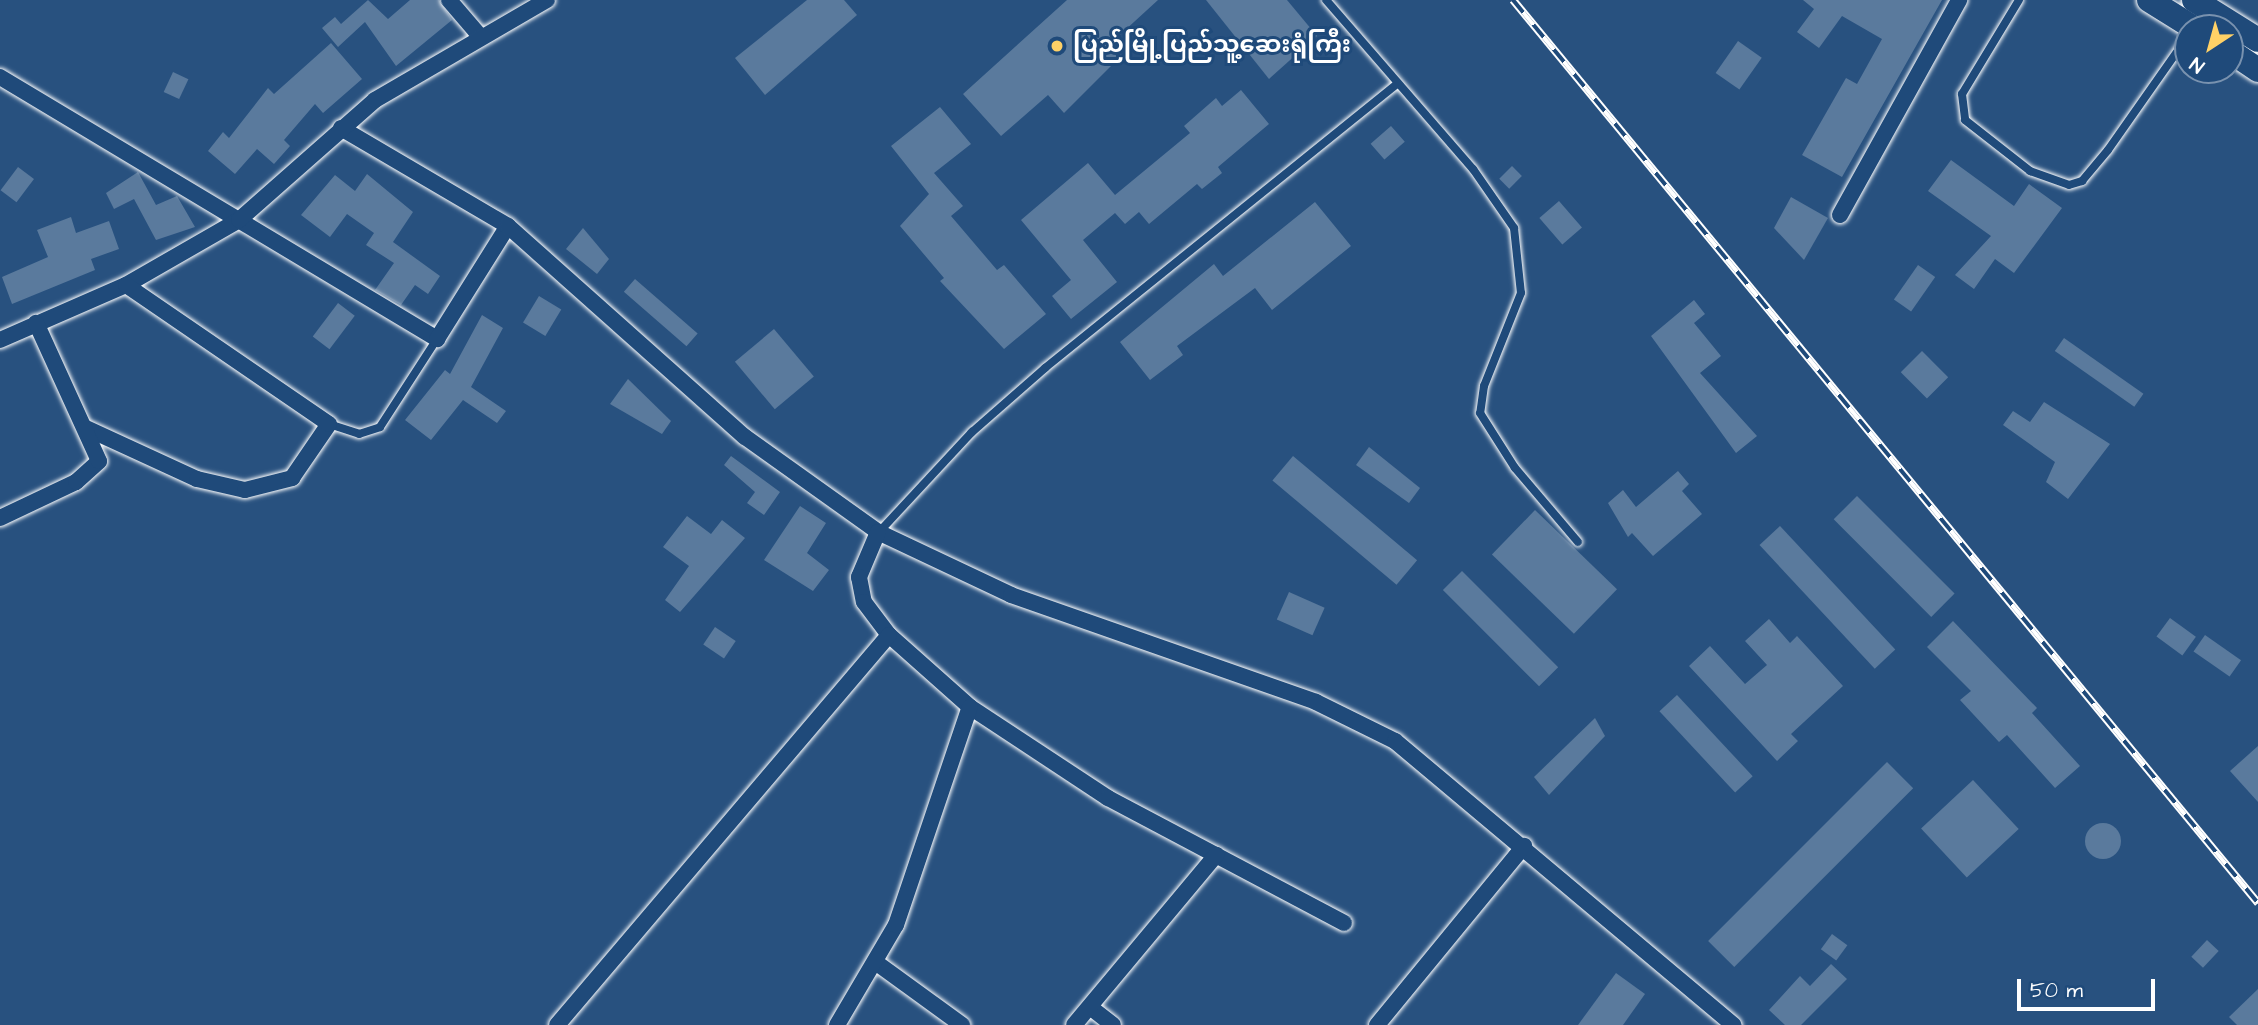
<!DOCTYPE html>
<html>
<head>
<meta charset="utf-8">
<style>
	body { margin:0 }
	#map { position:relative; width:2258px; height:1025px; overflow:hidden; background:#28517f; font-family:"Architects Daughter","Noto Sans Myanmar",sans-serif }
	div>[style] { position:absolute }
	.building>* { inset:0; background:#5a7a9d; transform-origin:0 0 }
	.round { border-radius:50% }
	.roads { filter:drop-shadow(0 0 2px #fff) drop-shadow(0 0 2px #fff) }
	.lane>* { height:8px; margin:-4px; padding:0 4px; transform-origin:4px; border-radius:4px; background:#1f4a7a }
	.street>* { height:16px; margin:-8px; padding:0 8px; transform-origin:8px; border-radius:8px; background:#1f4a7a }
	.primary>* { height:24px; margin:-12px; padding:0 12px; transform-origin:12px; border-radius:12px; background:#1f4a7a }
	.rail>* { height:8px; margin-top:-4px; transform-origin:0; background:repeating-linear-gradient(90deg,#1f4a7a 0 16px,#fff 0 32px); box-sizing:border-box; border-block:2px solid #fff }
	.dots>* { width:19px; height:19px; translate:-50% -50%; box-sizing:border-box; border:4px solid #1f4a7a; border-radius:50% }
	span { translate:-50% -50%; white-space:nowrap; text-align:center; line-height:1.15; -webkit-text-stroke:6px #1f4a7a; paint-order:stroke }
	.poi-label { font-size:24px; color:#fff; font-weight:700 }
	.left { translate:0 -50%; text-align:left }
	.north { position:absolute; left:2174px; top:14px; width:70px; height:70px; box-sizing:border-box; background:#1f4a7a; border:2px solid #7992af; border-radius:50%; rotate:216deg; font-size:19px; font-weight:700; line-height:28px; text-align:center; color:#fff }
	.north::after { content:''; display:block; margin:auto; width:24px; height:32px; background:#ffd166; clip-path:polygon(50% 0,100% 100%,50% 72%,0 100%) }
	.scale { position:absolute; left:2017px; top:979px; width:138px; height:32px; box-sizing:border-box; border:4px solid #fff; border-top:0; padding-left:9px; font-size:21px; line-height:24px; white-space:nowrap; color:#fff; -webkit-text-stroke:5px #1f4a7a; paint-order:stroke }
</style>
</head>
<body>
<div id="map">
	<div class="building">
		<div style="clip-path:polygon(368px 0,388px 19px,410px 0,439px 0,452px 20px,396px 66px,365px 22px,338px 47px,322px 28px,335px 17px,341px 24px)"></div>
		<div style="clip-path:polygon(807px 0,844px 0,857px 15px,765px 95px,735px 58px)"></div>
		<div style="clip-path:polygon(1067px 0,1158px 0,1111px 43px,1122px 55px,1064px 113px,1048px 95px,1001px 136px,963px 94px)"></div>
		<div style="clip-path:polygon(1206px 0,1287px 0,1317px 36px,1269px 79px)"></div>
		<div style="clip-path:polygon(1803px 0,1942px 0,1842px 177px,1802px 155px,1846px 78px,1857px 84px,1882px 39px,1842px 16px,1819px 48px,1797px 32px,1814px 9px)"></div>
		<div style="left:1738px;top:41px;width:29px;height:39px;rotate:35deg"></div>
		<div style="clip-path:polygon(331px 43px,362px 79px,323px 113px,315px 104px,284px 140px,290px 146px,274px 164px,257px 149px,235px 174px,208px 151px,223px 132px,229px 138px,268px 88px,274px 94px)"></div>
		<div style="left:173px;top:72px;width:17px;height:22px;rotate:25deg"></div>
		<div style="clip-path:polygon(1241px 90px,1269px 124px,1218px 167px,1222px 173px,1202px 189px,1197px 184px,1149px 224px,1139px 212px,1125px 224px,1115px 213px,1083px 240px,1117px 282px,1071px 319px,1052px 296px,1071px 280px,1021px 220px,1088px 163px,1115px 195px,1190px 133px,1184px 126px,1216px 98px,1222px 106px)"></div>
		<div style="clip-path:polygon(940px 107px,971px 144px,934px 173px,963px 206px,951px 216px,997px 270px,1004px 265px,1046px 314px,1004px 349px,940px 281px,944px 278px,900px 226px,929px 194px,891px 146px)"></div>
		<div style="left:1391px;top:126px;width:21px;height:27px;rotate:49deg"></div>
		<div style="clip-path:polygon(1951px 160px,2014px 206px,2029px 184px,2062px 208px,2014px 273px,1995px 259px,1974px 289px,1955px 275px,1991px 236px,1928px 191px)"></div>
		<div style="left:1512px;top:166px;width:14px;height:18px;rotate:45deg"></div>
		<div style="left:18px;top:167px;width:20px;height:29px;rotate:37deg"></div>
		<div style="clip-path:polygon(138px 172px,156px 205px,177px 196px,195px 227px,156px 240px,134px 199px,114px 209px,106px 193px)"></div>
		<div style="clip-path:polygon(367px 174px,413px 212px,393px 242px,440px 276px,428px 294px,415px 285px,401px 305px,375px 290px,394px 263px,366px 245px,374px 233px,347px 214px,330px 237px,301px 215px,335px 175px,355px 191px)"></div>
		<div style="clip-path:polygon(1791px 197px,1828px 218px,1804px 260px,1774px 228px)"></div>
		<div style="left:1559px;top:201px;width:35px;height:26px;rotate:49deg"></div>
		<div style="clip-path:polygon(1315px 202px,1351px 246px,1272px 310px,1255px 288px,1177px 346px,1183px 355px,1150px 380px,1120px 342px,1214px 264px,1223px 276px)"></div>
		<div style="clip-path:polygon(71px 217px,76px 233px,109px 221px,119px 249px,91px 259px,95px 270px,12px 304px,2px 277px,48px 257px,37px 230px)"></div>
		<div style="clip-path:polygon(583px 228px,609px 259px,597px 274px,566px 249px)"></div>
		<div style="left:1918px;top:265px;width:21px;height:42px;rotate:35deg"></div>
		<div style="left:635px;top:279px;width:83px;height:17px;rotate:41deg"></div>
		<div style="left:539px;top:296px;width:26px;height:31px;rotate:31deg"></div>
		<div style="clip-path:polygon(1694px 300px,1705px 314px,1694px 323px,1721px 356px,1700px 373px,1757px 436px,1736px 453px,1651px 336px)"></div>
		<div style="left:338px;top:303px;width:21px;height:42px;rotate:37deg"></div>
		<div style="clip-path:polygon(482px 315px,503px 328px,471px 387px,506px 411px,497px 423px,463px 400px,431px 440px,405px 420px,445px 370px,450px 374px)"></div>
		<div style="left:774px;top:329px;width:62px;height:51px;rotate:50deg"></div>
		<div style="left:2064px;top:338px;width:97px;height:16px;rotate:35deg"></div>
		<div style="left:1922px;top:351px;width:37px;height:30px;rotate:45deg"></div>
		<div style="clip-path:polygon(628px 379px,671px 421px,662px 434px,610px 404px)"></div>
		<div style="clip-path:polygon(2044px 402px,2110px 444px,2068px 499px,2046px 482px,2055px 462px,2003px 425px,2013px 411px,2030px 422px)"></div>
		<div style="clip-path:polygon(1369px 447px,1420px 488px,1409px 503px,1356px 465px)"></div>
		<div style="clip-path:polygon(731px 456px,780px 492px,764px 515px,747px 503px,755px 492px,724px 465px)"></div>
		<div style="left:1293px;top:456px;width:162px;height:32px;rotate:40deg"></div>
		<div style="clip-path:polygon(1678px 471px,1689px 484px,1682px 491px,1702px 514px,1653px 556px,1632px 533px,1628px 537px,1608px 503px,1623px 490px,1636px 507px)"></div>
		<div style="left:1857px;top:496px;width:138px;height:33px;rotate:45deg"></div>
		<div style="clip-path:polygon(800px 506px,826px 523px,807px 553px,829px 570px,813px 591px,764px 560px)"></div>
		<div style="left:1535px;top:510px;width:114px;height:62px;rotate:44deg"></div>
		<div style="clip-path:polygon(687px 516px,711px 534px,722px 520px,745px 538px,680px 612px,665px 600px,689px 566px,663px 547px)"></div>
		<div style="left:1780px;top:526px;width:169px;height:28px;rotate:47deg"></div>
		<div style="left:1462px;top:571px;width:136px;height:27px;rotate:45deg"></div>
		<div style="left:1289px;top:592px;width:39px;height:30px;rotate:24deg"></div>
		<div style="left:2170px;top:618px;width:32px;height:23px;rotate:36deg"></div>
		<div style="clip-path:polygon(1769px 619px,1790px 643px,1797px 636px,1843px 686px,1791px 734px,1798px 741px,1777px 761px,1689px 666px,1710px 646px,1745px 684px,1767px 665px,1745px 641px)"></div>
		<div style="clip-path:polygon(1953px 621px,2037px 708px,2032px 713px,2080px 766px,2055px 788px,2007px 735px,1999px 742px,1960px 700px,1971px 691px,1927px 647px)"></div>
		<div style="left:715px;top:627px;width:25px;height:21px;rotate:34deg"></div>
		<div style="left:2205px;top:635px;width:44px;height:20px;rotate:35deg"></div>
		<div style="left:1677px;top:695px;width:111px;height:24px;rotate:47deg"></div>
		<div style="clip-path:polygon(1595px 718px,1605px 736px,1549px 795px,1534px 777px)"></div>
		<div style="clip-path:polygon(2258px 746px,2258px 802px,2230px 771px)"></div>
		<div style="left:1887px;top:762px;width:37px;height:253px;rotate:45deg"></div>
		<div style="left:1973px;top:780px;width:67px;height:71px;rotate:47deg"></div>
		<div class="round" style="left:2085px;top:823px;width:36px;height:36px"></div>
		<div style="left:1832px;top:934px;width:19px;height:19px;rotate:36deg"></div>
		<div style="left:2207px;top:940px;width:16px;height:23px;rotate:43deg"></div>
		<div style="clip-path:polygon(1831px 964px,1847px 979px,1801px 1025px,1785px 1025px,1769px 1010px,1800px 976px,1810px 986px)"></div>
		<div style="clip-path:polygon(1616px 973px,1645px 994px,1623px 1025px,1578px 1025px)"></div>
		<div style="clip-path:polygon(2258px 989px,2258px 1025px,2237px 1025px,2229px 1017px)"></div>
	</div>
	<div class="roads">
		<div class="lane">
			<div style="left:1326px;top:0;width:224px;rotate:49deg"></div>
			<div style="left:1473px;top:169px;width:72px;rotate:55.2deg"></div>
			<div style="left:1514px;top:228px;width:65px;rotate:83.9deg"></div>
			<div style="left:1521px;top:293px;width:100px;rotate:111.7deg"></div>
			<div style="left:1484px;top:386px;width:27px;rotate:98deg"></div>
			<div style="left:1480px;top:413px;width:65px;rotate:57.5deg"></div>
			<div style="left:1515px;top:468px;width:97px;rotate:49.6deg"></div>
			<div style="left:2019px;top:0;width:110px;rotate:121.2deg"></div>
			<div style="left:1962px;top:94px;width:26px;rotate:83deg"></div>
			<div style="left:1965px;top:120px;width:83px;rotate:38.1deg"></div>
			<div style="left:2030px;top:171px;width:41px;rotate:19.7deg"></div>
			<div style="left:2069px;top:185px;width:14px;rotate:-17deg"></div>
			<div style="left:2082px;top:181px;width:40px;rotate:-50deg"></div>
			<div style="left:2108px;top:150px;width:139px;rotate:-54.9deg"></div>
			<div style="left:329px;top:424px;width:32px;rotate:18deg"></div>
			<div style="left:359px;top:434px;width:22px;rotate:-18deg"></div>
			<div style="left:380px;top:427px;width:105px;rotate:-57.1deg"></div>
			<div style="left:879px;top:532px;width:137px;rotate:-47.1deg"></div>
			<div style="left:972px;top:432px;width:97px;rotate:-41.2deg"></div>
			<div style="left:1045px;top:368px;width:452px;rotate:-38.9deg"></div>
		</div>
		<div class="street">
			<div style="left:449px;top:0;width:46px;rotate:49.4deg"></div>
			<div style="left:0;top:77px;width:510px;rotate:30.94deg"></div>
			<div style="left:437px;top:339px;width:133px;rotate:-57.9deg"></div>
			<div style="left:341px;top:128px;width:194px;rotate:30.4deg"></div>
			<div style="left:508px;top:226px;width:317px;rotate:41.7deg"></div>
			<div style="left:745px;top:437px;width:163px;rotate:35.5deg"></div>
			<div style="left:878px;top:532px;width:147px;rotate:25.3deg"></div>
			<div style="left:1011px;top:595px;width:323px;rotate:19.3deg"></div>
			<div style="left:1316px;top:702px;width:88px;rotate:26.3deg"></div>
			<div style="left:1395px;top:741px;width:442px;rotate:40deg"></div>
			<div style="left:1840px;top:215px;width:246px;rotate:-61deg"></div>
			<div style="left:0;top:340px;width:137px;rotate:-23.6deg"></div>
			<div style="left:126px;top:285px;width:130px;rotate:-29.9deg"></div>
			<div style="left:239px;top:220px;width:181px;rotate:-41.4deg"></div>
			<div style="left:375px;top:100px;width:199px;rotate:-30.2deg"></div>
			<div style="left:86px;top:428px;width:122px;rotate:24.7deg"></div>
			<div style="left:197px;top:479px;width:49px;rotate:12.9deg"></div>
			<div style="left:245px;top:490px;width:49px;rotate:-14.3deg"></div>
			<div style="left:292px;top:478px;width:65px;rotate:-55.6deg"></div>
			<div style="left:329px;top:424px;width:246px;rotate:-145.6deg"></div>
			<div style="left:0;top:518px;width:84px;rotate:-25.3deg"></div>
			<div style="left:76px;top:482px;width:31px;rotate:-42deg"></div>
			<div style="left:99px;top:461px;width:152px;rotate:-114.5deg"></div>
			<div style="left:878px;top:532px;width:49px;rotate:112.9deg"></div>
			<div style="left:859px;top:577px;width:25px;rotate:79deg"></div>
			<div style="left:864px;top:602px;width:41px;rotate:52.9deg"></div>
			<div style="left:889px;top:635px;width:108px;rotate:41.6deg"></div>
			<div style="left:970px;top:707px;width:165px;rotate:33.4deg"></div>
			<div style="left:1108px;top:798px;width:267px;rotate:27.9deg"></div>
			<div style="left:878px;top:964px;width:104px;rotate:36deg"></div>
			<div style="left:1090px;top:1007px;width:29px;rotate:38deg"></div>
			<div style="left:557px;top:1025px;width:512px;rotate:-49.59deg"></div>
			<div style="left:837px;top:1025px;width:116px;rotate:-59.5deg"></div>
			<div style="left:896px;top:925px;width:230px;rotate:-71.3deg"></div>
			<div style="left:1074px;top:1025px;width:222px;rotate:-50.1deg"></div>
			<div style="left:1377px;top:1025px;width:232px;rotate:-50.6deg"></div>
		</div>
		<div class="primary">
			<div style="left:2149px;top:0;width:53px;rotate:31.9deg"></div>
			<div style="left:2194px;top:0;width:75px;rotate:32deg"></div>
			<div style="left:2230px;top:51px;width:34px;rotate:34deg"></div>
		</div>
	</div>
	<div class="rail">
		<div style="left:1513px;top:0;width:1171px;rotate:50.48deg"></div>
	</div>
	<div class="dots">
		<div style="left:1057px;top:46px;background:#ffd166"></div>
	</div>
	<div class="poi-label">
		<span class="left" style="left:1073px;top:46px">ပြည်မြို့ပြည်သူ့ဆေးရုံကြီး</span>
	</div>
	<div class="north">N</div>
	<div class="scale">50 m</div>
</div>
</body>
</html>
